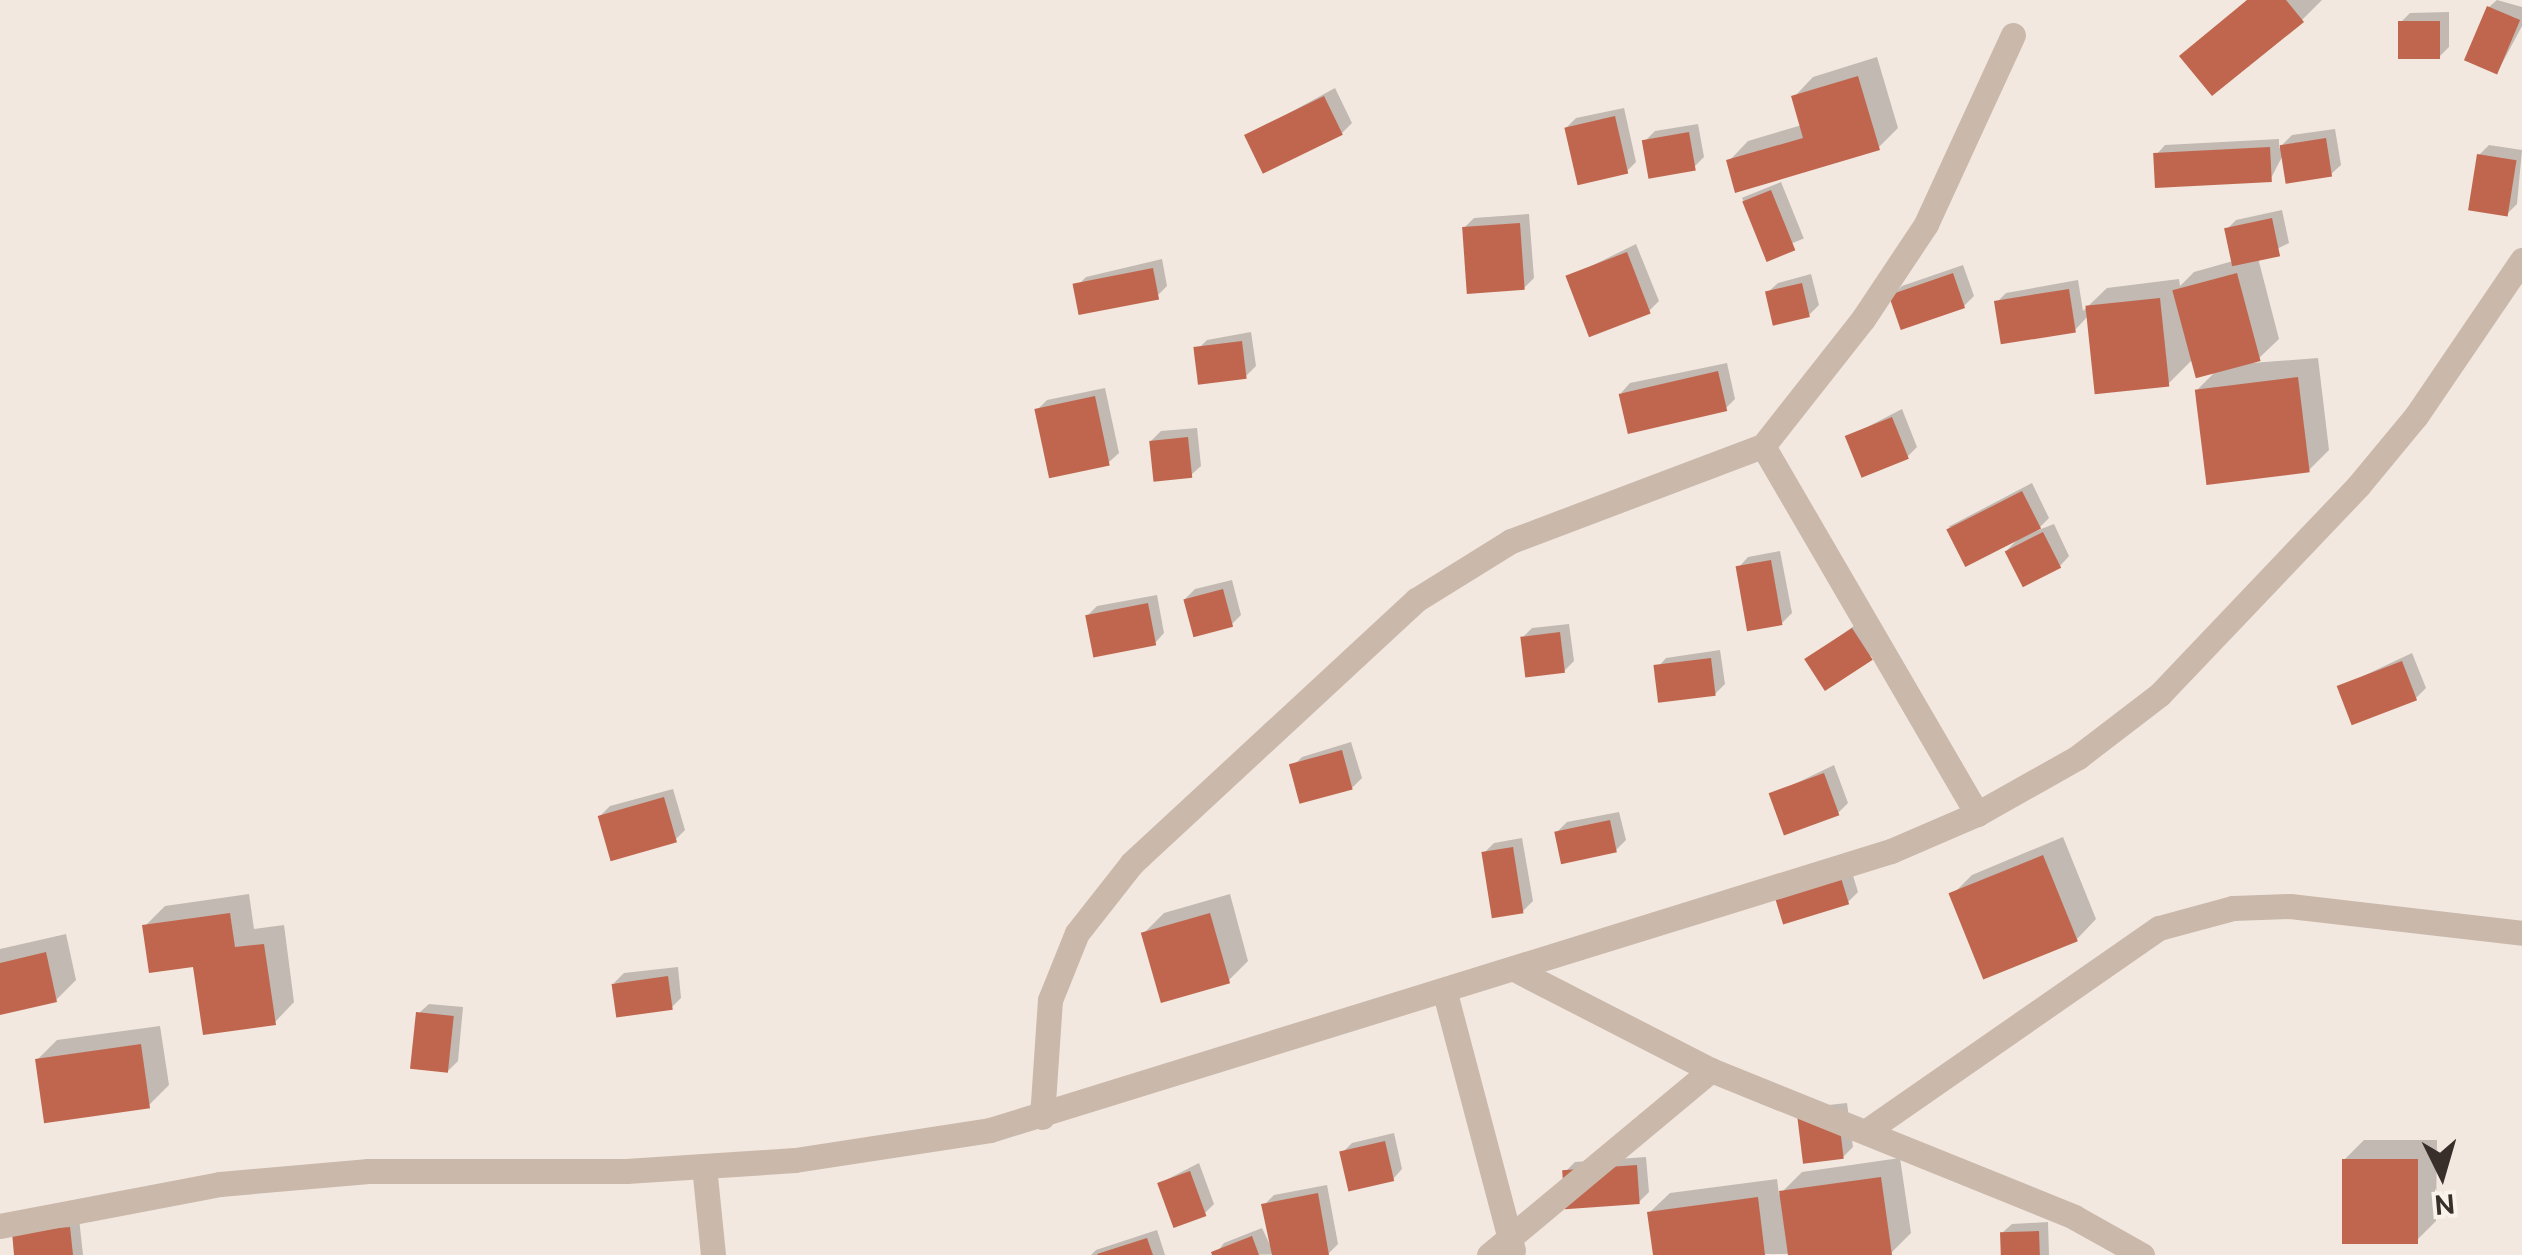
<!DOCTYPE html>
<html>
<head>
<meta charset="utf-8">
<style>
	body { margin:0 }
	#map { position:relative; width:2522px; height:1255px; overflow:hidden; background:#f2e8df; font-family:Ubuntu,sans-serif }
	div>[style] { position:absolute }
	.shadow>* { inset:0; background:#0003; transform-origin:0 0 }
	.building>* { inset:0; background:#c1664e; transform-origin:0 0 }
	.minor>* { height:25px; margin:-12.5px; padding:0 12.5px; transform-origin:12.5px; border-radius:12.5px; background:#cab8ab }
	span { translate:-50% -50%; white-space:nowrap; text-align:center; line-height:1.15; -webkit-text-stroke:8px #f9f3eb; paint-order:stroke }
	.north { position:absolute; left:2392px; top:1125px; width:100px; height:100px; -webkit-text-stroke:8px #f9f3eb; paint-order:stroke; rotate:175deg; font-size:28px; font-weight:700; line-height:40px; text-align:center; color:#382e2a }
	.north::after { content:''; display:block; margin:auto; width:35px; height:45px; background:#382e2a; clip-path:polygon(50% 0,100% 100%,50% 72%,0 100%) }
</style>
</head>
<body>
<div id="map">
	<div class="shadow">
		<div style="clip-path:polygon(2247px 0,2322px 0,2302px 20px,2182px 57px)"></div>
		<div style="clip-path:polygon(2497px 0,2522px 7px,2522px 26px,2498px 71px,2489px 7px)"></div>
		<div style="clip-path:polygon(2449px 12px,2449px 47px,2439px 57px,2400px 23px,2410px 13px)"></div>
		<div style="clip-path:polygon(1877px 57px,1898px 128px,1878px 148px,1729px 161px,1748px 141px,1802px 125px,1794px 97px,1813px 77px)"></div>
		<div style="clip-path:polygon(1335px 88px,1352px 123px,1342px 133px,1247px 136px)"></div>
		<div style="clip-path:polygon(1624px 108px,1636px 162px,1626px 172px,1566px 128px,1576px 118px)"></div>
		<div style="clip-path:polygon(1698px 124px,1704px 157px,1694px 167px,1645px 141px,1655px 131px)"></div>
		<div style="clip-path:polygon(2335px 129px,2341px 165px,2331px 174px,2283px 155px,2270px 180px,2156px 155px,2165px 145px,2279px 139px,2279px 148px,2292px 135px)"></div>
		<div style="clip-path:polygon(2489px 145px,2522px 150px,2517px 204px,2507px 214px,2479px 155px)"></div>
		<div style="left:1781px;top:182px;width:61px;height:42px;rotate:68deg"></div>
		<div style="clip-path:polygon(2282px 210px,2289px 243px,2258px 258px,2279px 339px,2259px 358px,2238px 364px,2318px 358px,2329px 450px,2309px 470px,2197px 390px,2217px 370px,2192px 360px,2169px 383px,2088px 316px,2075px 330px,1996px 303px,2006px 293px,2078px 280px,2083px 311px,2107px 288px,2179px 279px,2180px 286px,2194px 272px,2233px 261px,2226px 230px,2236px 220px)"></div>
		<div style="clip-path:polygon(1529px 214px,1534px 278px,1524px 288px,1464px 228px,1474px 218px)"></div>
		<div style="clip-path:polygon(1636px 244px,1659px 301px,1649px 311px,1569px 277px)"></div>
		<div style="clip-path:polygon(1162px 259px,1167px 286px,1157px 296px,1076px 287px,1086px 277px)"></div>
		<div style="clip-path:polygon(1963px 265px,1974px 296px,1964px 306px,1892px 296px,1902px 286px)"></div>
		<div style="clip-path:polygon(1811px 274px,1819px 305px,1809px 315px,1768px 292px,1778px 283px)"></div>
		<div style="clip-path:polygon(1251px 332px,1256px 366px,1246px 376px,1197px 350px,1207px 340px)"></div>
		<div style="clip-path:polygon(1727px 363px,1735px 399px,1725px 409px,1621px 393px,1630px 383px)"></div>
		<div style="clip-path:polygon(1105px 388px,1119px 453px,1109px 462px,1037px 410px,1047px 400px)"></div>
		<div style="clip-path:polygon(1902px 409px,1917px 447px,1907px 457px,1848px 437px)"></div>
		<div style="clip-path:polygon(1197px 428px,1201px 466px,1191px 475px,1151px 441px,1161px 431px)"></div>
		<div style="clip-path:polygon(2032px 483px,2049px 518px,2036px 531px,2054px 524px,2069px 556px,2060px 566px,2007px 550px,2019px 538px,1948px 527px)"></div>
		<div style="clip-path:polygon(1780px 551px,1792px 613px,1782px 623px,1739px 567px,1748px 557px)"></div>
		<div style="clip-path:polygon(1232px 580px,1241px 615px,1231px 625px,1185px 599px,1195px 589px)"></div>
		<div style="clip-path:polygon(1157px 595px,1164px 633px,1155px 643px,1087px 616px,1097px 606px)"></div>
		<div style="left:1862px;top:620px;width:34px;height:68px;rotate:54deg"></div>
		<div style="clip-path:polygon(1569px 624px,1574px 661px,1564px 671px,1522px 638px,1532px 628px)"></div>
		<div style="clip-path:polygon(1720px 650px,1725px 684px,1715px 694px,1657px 668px,1666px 658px)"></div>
		<div style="clip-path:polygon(2412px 653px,2426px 688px,2416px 698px,2340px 687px)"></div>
		<div style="clip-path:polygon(1351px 742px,1362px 778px,1352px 788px,1292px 767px,1302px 757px)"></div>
		<div style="clip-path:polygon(1834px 765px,1848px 803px,1838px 813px,1772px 795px)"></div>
		<div style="clip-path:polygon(673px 789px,685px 830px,675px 840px,600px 816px,610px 806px)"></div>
		<div style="clip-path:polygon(1619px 812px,1626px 840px,1616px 850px,1557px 832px,1567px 822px)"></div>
		<div style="clip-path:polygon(2063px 837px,2096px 919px,2077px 939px,1952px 895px,1972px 875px)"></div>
		<div style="clip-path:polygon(1522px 838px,1533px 901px,1523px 911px,1484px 853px,1494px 843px)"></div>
		<div style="clip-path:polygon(1848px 859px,1858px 892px,1848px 902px,1784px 920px)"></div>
		<div style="clip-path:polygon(249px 894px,254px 929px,284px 925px,294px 1002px,275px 1022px,145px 926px,165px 906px)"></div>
		<div style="clip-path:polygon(1230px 894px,1248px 961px,1228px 981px,1144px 933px,1164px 913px)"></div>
		<div style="clip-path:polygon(66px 934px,76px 980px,56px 1000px,0 1013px,0 949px)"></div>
		<div style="clip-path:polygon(678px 967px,681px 998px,671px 1008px,614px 983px,624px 973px)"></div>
		<div style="clip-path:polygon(429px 1004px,463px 1007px,458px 1061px,448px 1071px,419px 1013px)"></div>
		<div style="clip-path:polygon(160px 1026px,169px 1085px,149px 1105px,37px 1060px,57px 1040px)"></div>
		<div style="clip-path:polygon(1847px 1103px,1853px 1147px,1843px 1157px,1810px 1107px)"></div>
		<div style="clip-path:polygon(1394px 1133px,1402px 1169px,1393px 1179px,1342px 1153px,1352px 1143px)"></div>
		<div style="clip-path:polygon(2364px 1140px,2437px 1140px,2436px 1221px,2416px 1241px,2344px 1160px)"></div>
		<div style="clip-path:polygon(1646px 1157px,1649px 1192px,1639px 1202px,1565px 1172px,1575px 1162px)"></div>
		<div style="clip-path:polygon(1900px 1158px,1911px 1233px,1891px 1253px,1656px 1255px,1650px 1212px,1670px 1193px,1777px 1179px,1779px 1195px,1802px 1172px)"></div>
		<div style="clip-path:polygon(1199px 1163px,1214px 1204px,1204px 1214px,1160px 1183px)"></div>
		<div style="clip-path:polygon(1327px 1185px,1338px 1244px,1328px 1254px,1215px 1255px,1224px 1243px,1262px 1228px,1273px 1251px,1264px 1205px,1274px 1195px)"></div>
		<div style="clip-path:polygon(79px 1218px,83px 1255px,16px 1255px,15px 1233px)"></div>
		<div style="clip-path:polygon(2048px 1222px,2049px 1255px,2003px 1255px,2002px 1233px,2012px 1224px)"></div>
		<div style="clip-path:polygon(1157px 1230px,1165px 1255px,1091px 1255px,1096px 1250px)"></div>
	</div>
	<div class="building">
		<div style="clip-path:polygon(2247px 0,2286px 0,2304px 22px,2212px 96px,2179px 56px)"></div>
		<div style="left:2487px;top:6px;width:36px;height:59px;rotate:23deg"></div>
		<div style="left:2440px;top:21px;width:38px;height:42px;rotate:90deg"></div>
		<div style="clip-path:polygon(1858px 76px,1880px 150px,1735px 193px,1726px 160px,1803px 138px,1791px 96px)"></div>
		<div style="left:1324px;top:96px;width:43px;height:89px;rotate:64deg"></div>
		<div style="left:1615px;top:116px;width:59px;height:52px;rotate:77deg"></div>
		<div style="left:1689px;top:132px;width:39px;height:48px;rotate:80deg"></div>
		<div style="left:2326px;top:138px;width:39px;height:47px;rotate:81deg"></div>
		<div style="left:2270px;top:147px;width:35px;height:117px;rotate:87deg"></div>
		<div style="left:2477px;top:154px;width:40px;height:57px;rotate:9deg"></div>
		<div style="left:1771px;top:190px;width:65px;height:31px;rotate:68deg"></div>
		<div style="left:2272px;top:218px;width:39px;height:49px;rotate:78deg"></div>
		<div style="left:1520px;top:223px;width:67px;height:58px;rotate:86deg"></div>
		<div style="left:1627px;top:252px;width:66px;height:66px;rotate:69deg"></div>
		<div style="left:1153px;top:268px;width:32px;height:82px;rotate:79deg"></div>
		<div style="left:1953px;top:273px;width:37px;height:68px;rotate:71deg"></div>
		<div style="left:2237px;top:273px;width:91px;height:67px;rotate:75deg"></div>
		<div style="left:1802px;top:283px;width:35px;height:38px;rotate:77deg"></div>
		<div style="left:2069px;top:289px;width:44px;height:76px;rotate:81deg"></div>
		<div style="left:2160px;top:298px;width:89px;height:75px;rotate:84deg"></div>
		<div style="left:1242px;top:341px;width:38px;height:49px;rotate:83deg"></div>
		<div style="left:1718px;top:371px;width:41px;height:102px;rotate:77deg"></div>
		<div style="left:2298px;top:377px;width:96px;height:104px;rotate:83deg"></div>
		<div style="left:1095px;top:396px;width:71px;height:62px;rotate:78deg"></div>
		<div style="left:1892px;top:417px;width:45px;height:51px;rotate:68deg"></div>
		<div style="left:1188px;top:437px;width:41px;height:39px;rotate:84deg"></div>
		<div style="left:2022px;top:491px;width:42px;height:85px;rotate:63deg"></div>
		<div style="left:2043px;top:532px;width:40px;height:43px;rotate:63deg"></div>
		<div style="left:1771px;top:560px;width:66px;height:36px;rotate:80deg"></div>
		<div style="left:1223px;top:589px;width:39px;height:41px;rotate:75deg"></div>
		<div style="left:1148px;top:603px;width:43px;height:64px;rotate:79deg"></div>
		<div style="left:1852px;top:628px;width:38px;height:57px;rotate:57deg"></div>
		<div style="left:1560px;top:632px;width:41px;height:40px;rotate:83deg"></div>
		<div style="left:1711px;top:658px;width:38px;height:58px;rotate:83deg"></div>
		<div style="left:2402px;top:661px;width:42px;height:70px;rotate:69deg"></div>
		<div style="left:1342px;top:750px;width:41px;height:55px;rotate:75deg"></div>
		<div style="left:1824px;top:773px;width:45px;height:59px;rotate:70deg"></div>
		<div style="left:664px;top:797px;width:47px;height:69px;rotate:74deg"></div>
		<div style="left:1610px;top:820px;width:33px;height:57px;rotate:78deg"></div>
		<div style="left:1513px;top:847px;width:67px;height:32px;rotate:81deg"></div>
		<div style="left:2043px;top:855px;width:93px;height:102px;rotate:68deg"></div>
		<div style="left:1838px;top:868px;width:38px;height:69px;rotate:73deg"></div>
		<div style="clip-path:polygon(230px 913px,235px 947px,264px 944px,276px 1025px,203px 1035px,193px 967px,149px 973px,142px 925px)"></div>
		<div style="left:1210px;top:913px;width:73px;height:72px;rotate:74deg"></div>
		<div style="clip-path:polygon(46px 952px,57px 1002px,0 1015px,0 963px)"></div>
		<div style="left:668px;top:976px;width:34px;height:57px;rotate:82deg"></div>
		<div style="left:416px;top:1012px;width:38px;height:57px;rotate:6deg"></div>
		<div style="left:141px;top:1044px;width:65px;height:107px;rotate:82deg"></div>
		<div style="left:1838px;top:1112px;width:47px;height:41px;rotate:83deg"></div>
		<div style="left:1385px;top:1141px;width:41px;height:47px;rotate:77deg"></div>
		<div style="left:2342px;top:1159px;width:76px;height:85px"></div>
		<div style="left:1637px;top:1165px;width:39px;height:75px;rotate:86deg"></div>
		<div style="left:1190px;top:1171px;width:48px;height:35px;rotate:70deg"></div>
		<div style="clip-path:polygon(1881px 1177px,1892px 1255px,1788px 1255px,1779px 1191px)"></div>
		<div style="clip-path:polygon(1318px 1193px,1329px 1255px,1272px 1255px,1261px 1204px)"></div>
		<div style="clip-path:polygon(1758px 1197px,1765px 1255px,1653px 1255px,1647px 1212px)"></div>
		<div style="clip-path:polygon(70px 1227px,73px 1255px,14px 1255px,12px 1232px)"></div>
		<div style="left:2039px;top:1231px;width:24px;height:39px;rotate:88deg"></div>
		<div style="clip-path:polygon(1252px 1236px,1259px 1255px,1212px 1255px,1211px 1252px)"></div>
		<div style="clip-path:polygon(1147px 1238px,1153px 1255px,1098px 1255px,1097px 1254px)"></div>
	</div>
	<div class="minor">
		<div style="left:1763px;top:446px;width:426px;rotate:59.8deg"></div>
		<div style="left:1518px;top:971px;width:217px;rotate:27.2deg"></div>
		<div style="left:1711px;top:1070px;width:392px;rotate:22deg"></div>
		<div style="left:2074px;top:1217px;width:78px;rotate:29.2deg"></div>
		<div style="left:1445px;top:993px;width:266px;rotate:75.2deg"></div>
		<div style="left:1042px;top:1117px;width:117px;rotate:-86.1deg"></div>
		<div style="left:1050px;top:1000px;width:72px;rotate:-68.1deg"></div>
		<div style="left:1077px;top:933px;width:89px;rotate:-51.8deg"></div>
		<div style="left:1132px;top:863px;width:387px;rotate:-42.8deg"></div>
		<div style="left:1416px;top:600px;width:112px;rotate:-31.8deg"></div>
		<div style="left:1511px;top:541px;width:269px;rotate:-20.7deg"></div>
		<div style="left:1763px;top:446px;width:162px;rotate:-51.8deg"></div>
		<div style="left:1863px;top:319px;width:114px;rotate:-56.4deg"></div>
		<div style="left:1926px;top:224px;width:208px;rotate:-65.3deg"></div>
		<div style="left:1868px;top:1130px;width:354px;rotate:-34.8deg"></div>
		<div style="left:2159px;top:928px;width:77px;rotate:-15.1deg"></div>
		<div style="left:2233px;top:908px;width:57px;rotate:-2deg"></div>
		<div style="left:2290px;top:906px;width:234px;rotate:6.6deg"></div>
		<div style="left:704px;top:1166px;width:89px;rotate:84.2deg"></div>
		<div style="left:0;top:1226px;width:224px;rotate:-10.8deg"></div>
		<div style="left:220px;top:1184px;width:149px;rotate:-5deg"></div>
		<div style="left:368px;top:1171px;width:258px"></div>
		<div style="left:626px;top:1171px;width:169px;rotate:-3.7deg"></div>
		<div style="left:795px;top:1160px;width:197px;rotate:-8.7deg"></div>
		<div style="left:990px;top:1130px;width:943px;rotate:-17.21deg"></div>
		<div style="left:1891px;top:851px;width:94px;rotate:-23.3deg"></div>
		<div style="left:1977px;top:814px;width:116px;rotate:-29.4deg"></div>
		<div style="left:2078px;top:757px;width:103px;rotate:-37.5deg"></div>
		<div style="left:2160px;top:694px;width:287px;rotate:-46.4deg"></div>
		<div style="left:2358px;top:486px;width:91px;rotate:-50.4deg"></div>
		<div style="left:2416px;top:416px;width:189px;rotate:-55.8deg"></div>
		<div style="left:1489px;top:1255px;width:289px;rotate:-39.8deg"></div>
	</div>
	<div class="north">N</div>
</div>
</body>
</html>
